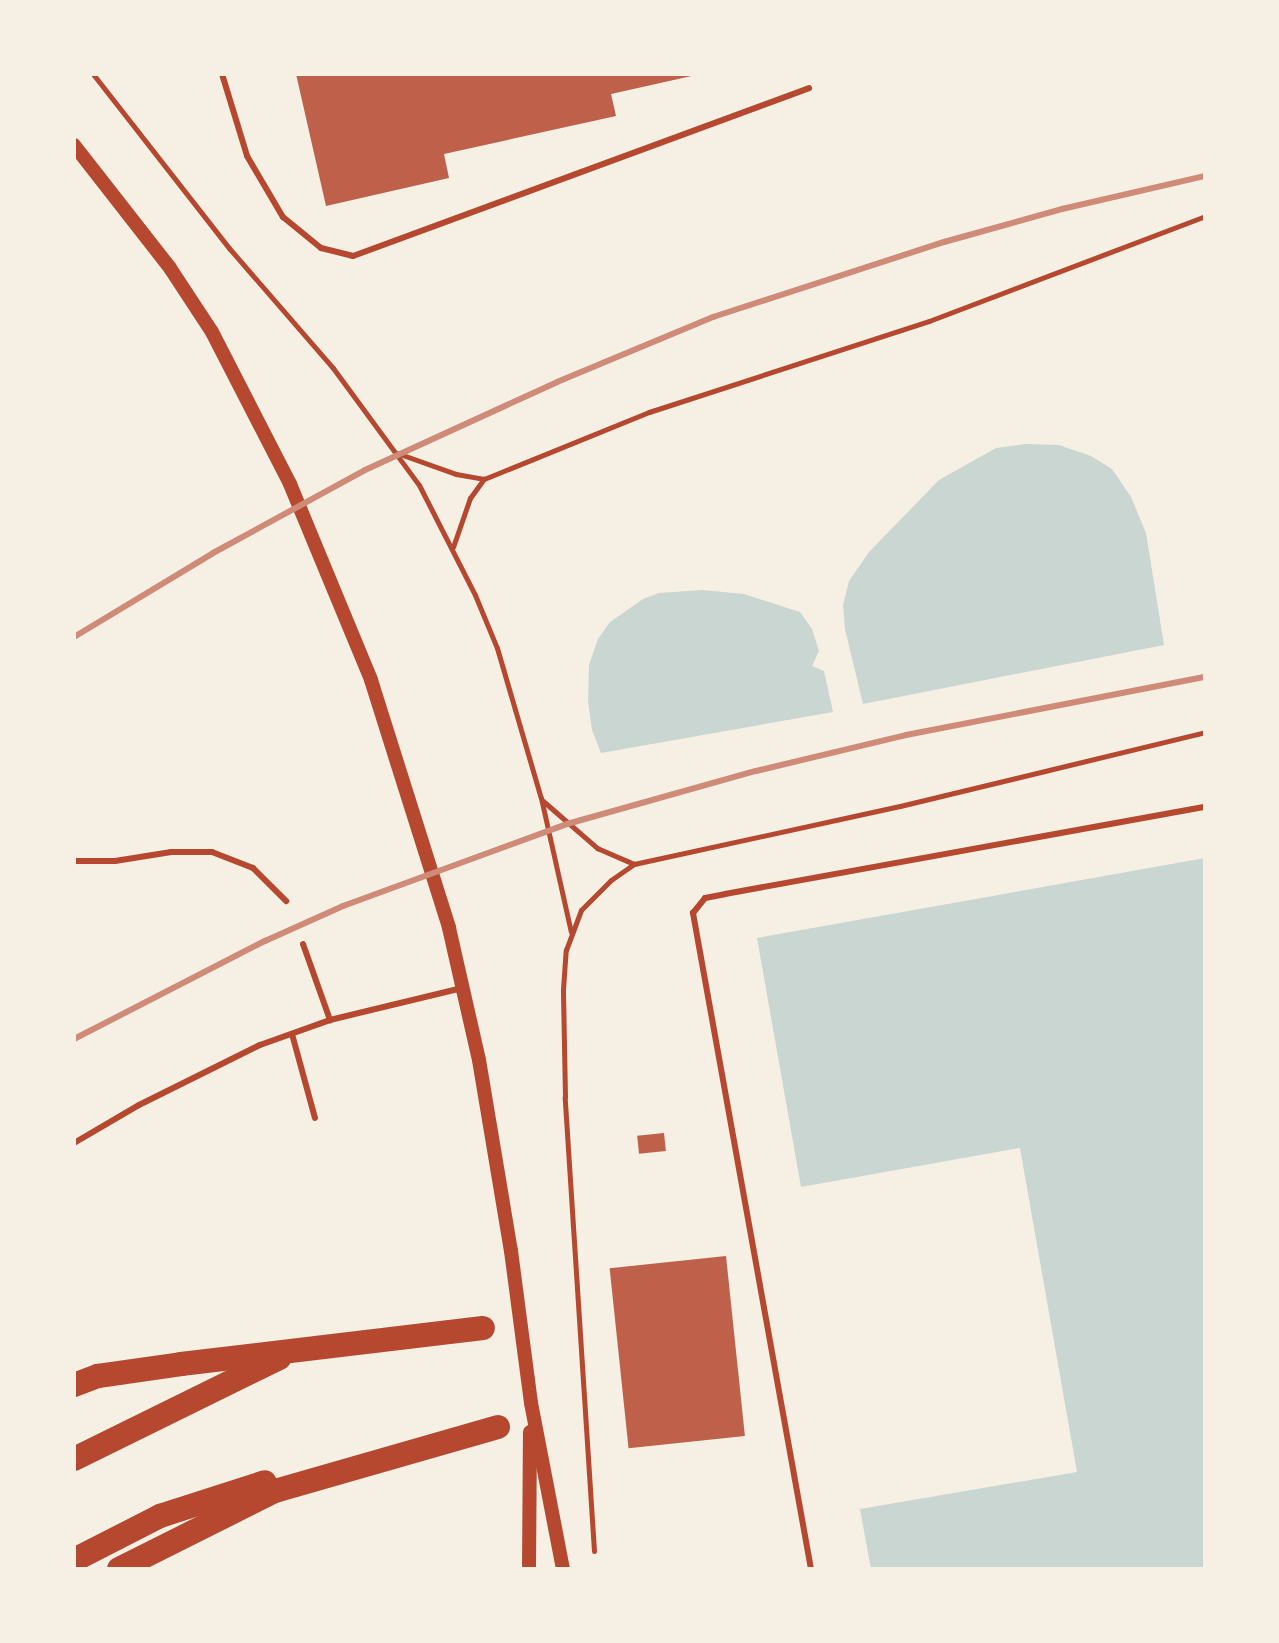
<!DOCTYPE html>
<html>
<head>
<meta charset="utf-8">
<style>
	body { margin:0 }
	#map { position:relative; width:1279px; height:1643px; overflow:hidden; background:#f6efe4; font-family:"Asap Condensed",sans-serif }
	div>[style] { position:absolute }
	.water>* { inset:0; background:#c9d6d2 }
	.building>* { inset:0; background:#bf614a; transform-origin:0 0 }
	.path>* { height:5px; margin:-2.5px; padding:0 2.5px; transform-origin:2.5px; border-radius:2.5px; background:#b5482f }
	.service>* { height:6px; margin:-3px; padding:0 3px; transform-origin:3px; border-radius:3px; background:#b5482f }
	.tertiary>* { height:14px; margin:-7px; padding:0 7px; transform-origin:7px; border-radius:7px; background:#b5482f }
	.motorway>* { height:24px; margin:-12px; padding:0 12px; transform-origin:12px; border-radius:12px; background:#b5482f }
	.rail>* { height:6px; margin:-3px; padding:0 3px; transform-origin:3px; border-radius:3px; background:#cf8b77 }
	span { translate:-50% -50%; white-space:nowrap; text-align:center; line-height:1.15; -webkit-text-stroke:6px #f6efe4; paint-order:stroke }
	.frame { position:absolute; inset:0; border:76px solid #f6efe4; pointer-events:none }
</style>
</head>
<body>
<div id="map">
	<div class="water">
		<div style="clip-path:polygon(1026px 444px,1059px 445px,1091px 456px,1112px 469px,1131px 497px,1146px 533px,1164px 645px,863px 704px,845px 629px,843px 605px,849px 581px,869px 552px,939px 480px,996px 448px)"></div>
		<div style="clip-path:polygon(702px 590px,744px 594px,800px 612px,812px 629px,819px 651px,812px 666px,824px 671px,833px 712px,601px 753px,592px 730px,588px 701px,589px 665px,598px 639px,610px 622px,643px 599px,659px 593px)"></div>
		<div style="clip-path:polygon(1205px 858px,1205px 1569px,871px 1569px,860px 1509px,1077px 1472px,1020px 1148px,801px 1187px,757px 938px)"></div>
	</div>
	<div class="building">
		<div style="clip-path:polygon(296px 74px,695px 74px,696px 75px,611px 94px,616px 116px,444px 154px,449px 178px,326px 206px)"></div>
		<div style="left:664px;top:1133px;width:18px;height:27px;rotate:84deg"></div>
		<div style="left:726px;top:1256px;width:181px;height:117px;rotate:84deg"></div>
	</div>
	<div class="path">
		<div style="left:93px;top:74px;width:221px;rotate:52deg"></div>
		<div style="left:229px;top:248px;width:159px;rotate:49.1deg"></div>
		<div style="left:333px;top:368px;width:145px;rotate:53.7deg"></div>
		<div style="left:419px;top:485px;width:123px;rotate:63deg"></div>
		<div style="left:475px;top:595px;width:57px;rotate:67.5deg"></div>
		<div style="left:497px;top:648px;width:156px;rotate:73.7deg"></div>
		<div style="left:541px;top:798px;width:137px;rotate:77.4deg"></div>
		<div style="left:397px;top:453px;width:63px;rotate:19.6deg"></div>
		<div style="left:456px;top:474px;width:28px;rotate:10deg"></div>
		<div style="left:484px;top:479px;width:178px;rotate:-22.1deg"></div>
		<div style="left:649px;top:412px;width:294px;rotate:-18deg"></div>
		<div style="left:929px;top:321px;width:295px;rotate:-20.8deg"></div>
		<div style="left:453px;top:547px;width:52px;rotate:-70.9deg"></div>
		<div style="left:470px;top:498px;width:24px;rotate:-54deg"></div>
		<div style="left:543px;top:801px;width:72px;rotate:41deg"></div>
		<div style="left:597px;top:848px;width:40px;rotate:23.4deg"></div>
		<div style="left:634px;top:864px;width:272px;rotate:-12.3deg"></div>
		<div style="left:900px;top:806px;width:314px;rotate:-13.6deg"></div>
		<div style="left:594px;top:1551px;width:455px;rotate:-93.7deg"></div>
		<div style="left:565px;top:1097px;width:108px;rotate:-91.1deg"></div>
		<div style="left:563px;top:989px;width:39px;rotate:-86deg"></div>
		<div style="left:566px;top:950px;width:43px;rotate:-69.4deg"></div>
		<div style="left:581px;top:910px;width:42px;rotate:-45deg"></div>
		<div style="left:611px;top:880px;width:28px;rotate:-35deg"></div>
	</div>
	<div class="service">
		<div style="left:222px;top:74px;width:86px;rotate:73deg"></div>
		<div style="left:247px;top:156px;width:71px;rotate:59.5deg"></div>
		<div style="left:283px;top:217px;width:49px;rotate:39.2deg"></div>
		<div style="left:321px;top:248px;width:33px;rotate:14deg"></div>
		<div style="left:353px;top:256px;width:486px;rotate:-20.2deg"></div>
		<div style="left:74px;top:861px;width:41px"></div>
		<div style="left:115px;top:861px;width:57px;rotate:-9.1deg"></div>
		<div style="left:171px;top:852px;width:41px"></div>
		<div style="left:212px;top:852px;width:44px;rotate:21.3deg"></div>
		<div style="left:253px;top:868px;width:47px;rotate:45deg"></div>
		<div style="left:303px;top:944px;width:81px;rotate:70.4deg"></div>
		<div style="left:292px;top:1034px;width:87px;rotate:74.7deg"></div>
		<div style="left:74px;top:1143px;width:75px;rotate:-30.3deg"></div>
		<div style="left:139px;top:1105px;width:135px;rotate:-26.4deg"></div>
		<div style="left:260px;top:1045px;width:74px;rotate:-19.7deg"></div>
		<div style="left:330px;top:1020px;width:136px;rotate:-13.6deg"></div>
		<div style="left:811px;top:1569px;width:667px;rotate:-100.2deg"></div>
		<div style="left:693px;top:913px;width:19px;rotate:-51deg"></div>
		<div style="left:705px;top:898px;width:20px;rotate:-11deg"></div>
		<div style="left:725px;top:894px;width:488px;rotate:-10.3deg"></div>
	</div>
	<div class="tertiary">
		<div style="left:74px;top:145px;width:156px;rotate:52deg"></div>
		<div style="left:170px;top:268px;width:77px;rotate:56.7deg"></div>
		<div style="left:212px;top:332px;width:171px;rotate:62.8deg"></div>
		<div style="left:290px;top:484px;width:212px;rotate:67.5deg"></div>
		<div style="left:371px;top:680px;width:260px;rotate:72.5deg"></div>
		<div style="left:449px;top:928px;width:135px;rotate:77.2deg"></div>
		<div style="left:479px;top:1060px;width:194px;rotate:80.5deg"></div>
		<div style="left:511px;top:1251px;width:153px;rotate:82.5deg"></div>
		<div style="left:531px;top:1403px;width:169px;rotate:79.1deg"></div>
		<div style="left:529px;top:1569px;width:137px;rotate:-89.6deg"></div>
	</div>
	<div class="motorway">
		<div style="left:74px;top:1385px;width:26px;rotate:-21deg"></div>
		<div style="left:98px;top:1376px;width:84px;rotate:-8.2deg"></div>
		<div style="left:181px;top:1364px;width:304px;rotate:-6.8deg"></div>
		<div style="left:74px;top:1459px;width:229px;rotate:-26.2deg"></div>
		<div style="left:74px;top:1560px;width:97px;rotate:-27.1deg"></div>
		<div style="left:160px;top:1516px;width:110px;rotate:-17.9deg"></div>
		<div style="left:119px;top:1569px;width:174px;rotate:-26.6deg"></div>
		<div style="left:275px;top:1491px;width:232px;rotate:-16deg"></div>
	</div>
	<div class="rail">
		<div style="left:74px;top:637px;width:162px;rotate:-31.1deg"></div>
		<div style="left:213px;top:553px;width:173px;rotate:-28.6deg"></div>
		<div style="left:365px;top:470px;width:211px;rotate:-24.6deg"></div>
		<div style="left:557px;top:382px;width:169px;rotate:-22.6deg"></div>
		<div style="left:713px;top:317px;width:243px;rotate:-18deg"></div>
		<div style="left:944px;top:242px;width:123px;rotate:-15.6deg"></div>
		<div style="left:1062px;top:209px;width:147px;rotate:-13deg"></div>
		<div style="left:74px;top:1039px;width:215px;rotate:-27.2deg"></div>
		<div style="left:265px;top:941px;width:85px;rotate:-24.2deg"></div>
		<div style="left:343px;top:906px;width:239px;rotate:-20.1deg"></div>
		<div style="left:567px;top:824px;width:196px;rotate:-15.7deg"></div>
		<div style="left:756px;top:771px;width:154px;rotate:-13.5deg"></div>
		<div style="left:906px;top:735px;width:305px;rotate:-11deg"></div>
	</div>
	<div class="frame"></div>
</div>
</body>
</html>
